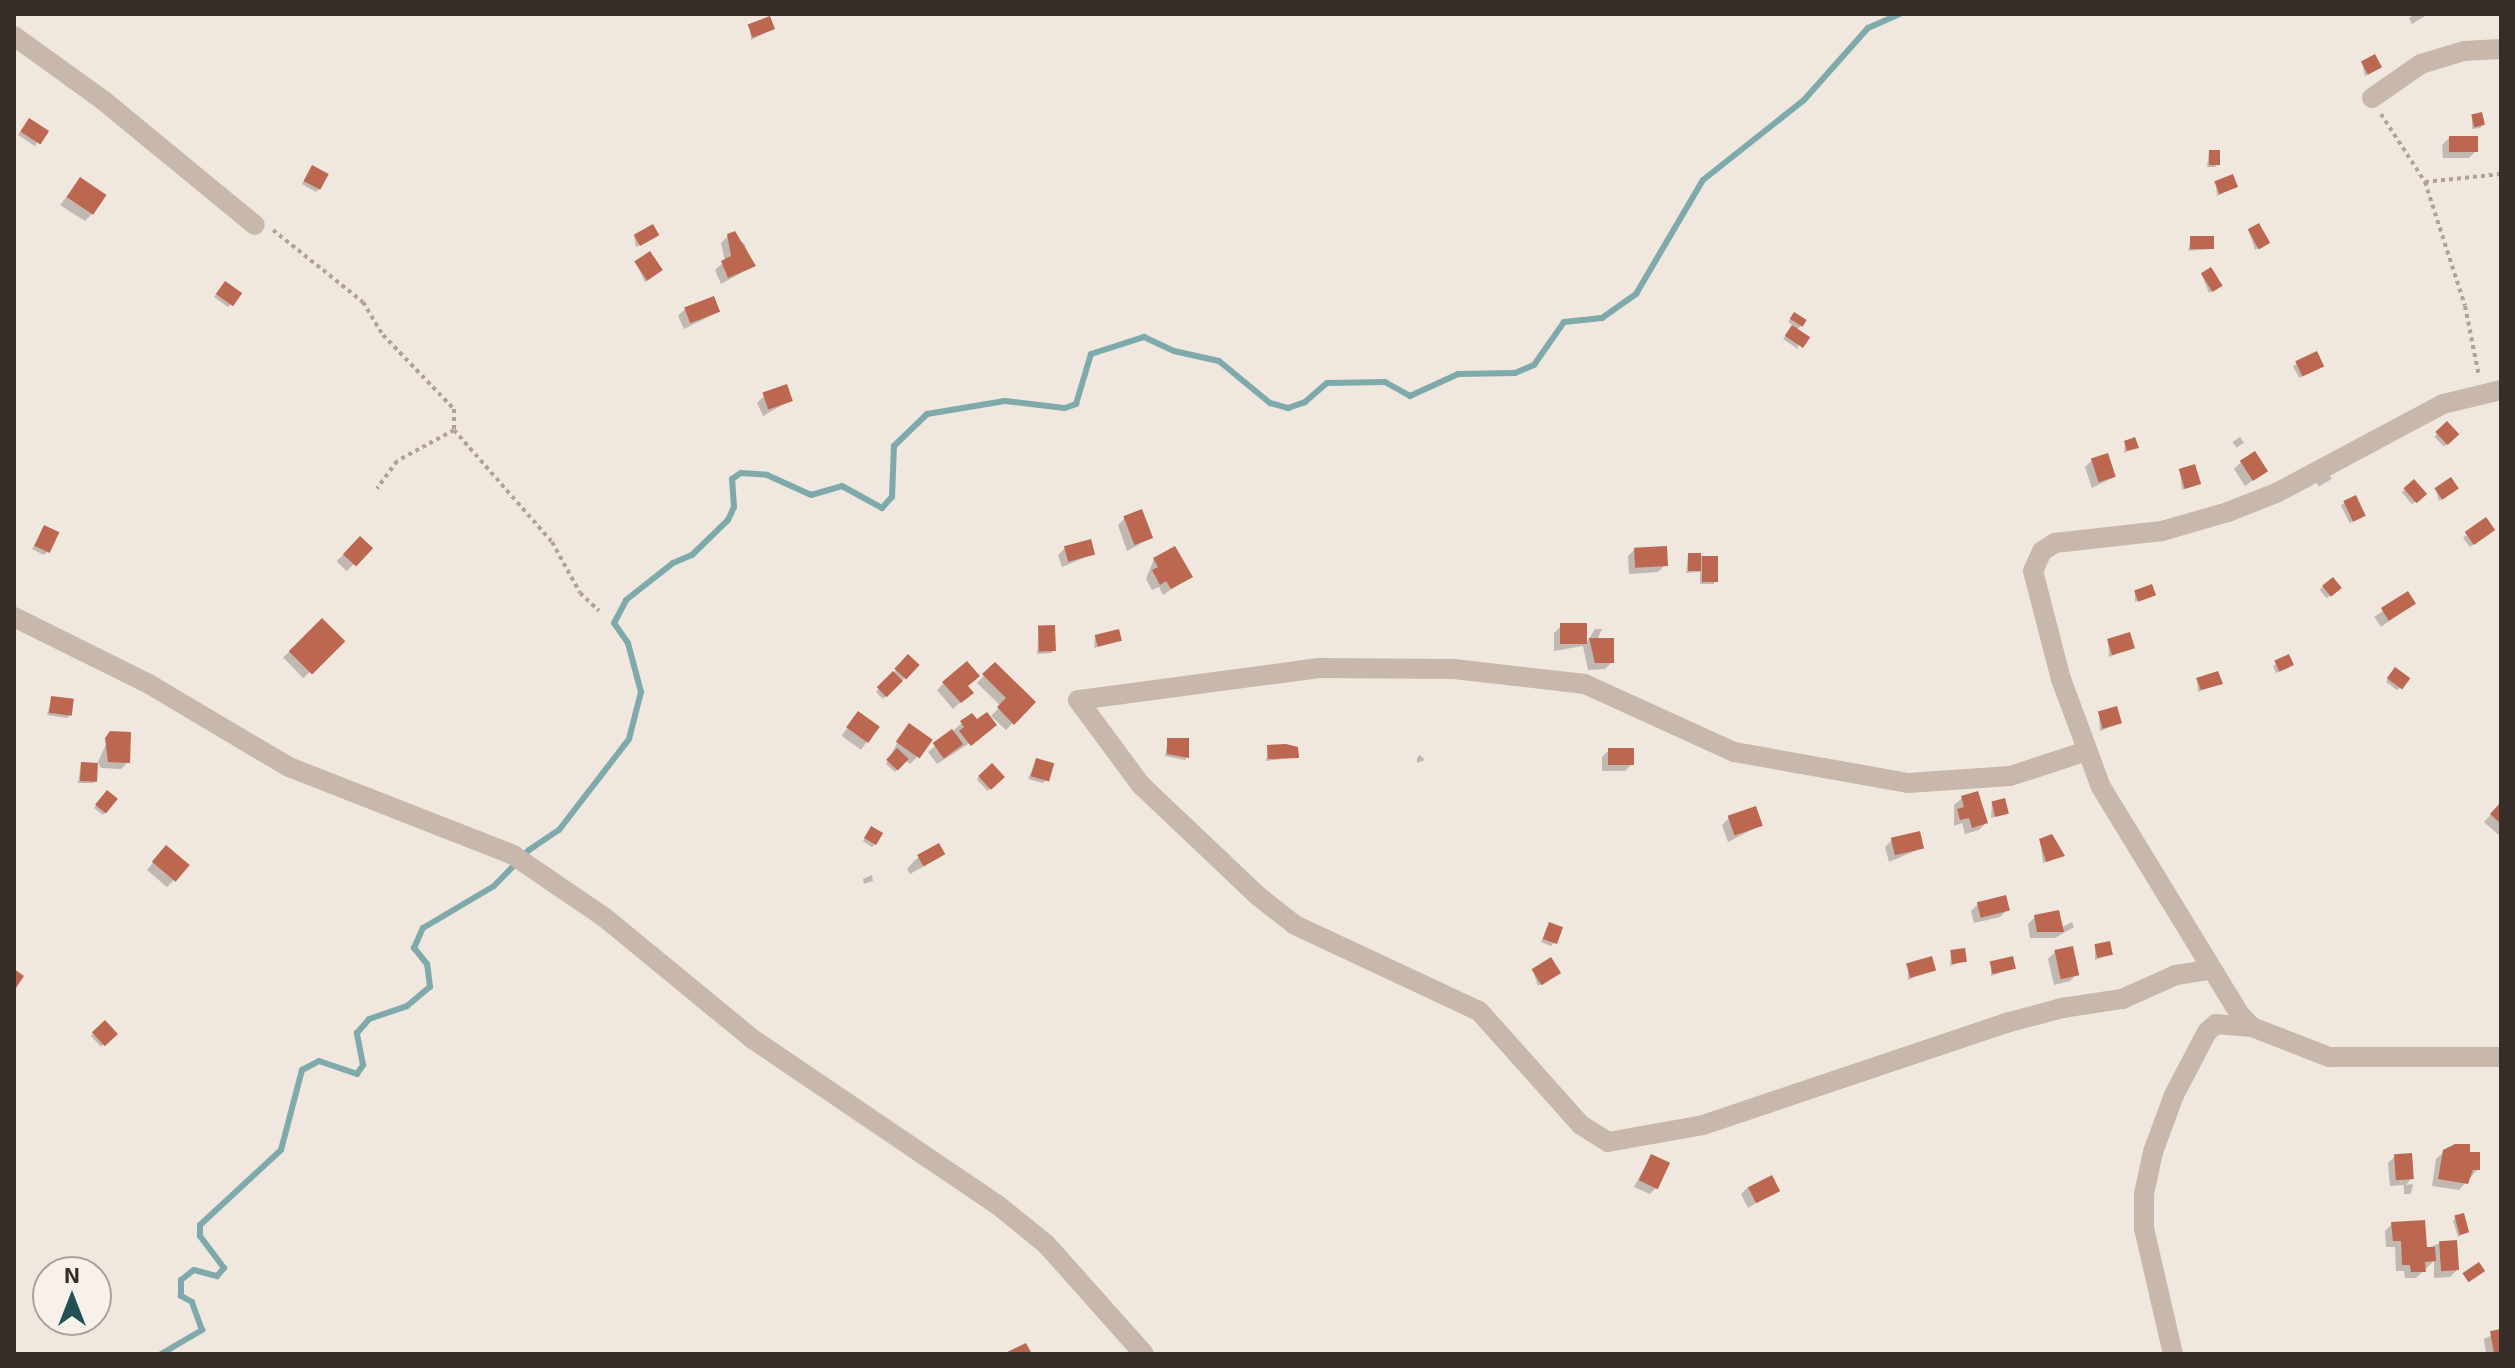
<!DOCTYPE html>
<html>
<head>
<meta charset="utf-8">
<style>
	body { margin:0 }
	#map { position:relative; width:2515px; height:1368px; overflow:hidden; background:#f0e7de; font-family:"Exo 2",sans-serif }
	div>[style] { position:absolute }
	.shadow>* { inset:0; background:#0003; transform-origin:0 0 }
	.stream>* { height:6px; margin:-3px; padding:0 3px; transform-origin:3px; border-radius:3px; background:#7faaab }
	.building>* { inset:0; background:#bc6851; transform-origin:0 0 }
	.path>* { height:4px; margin-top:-2px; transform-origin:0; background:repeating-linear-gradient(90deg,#b3a195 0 4px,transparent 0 8px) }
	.minor>* { height:20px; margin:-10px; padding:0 10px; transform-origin:10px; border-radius:10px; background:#c8b7ab }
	span { translate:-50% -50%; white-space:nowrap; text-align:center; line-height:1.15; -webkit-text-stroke:6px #f8f1ea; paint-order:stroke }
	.frame { position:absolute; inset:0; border:16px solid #362d29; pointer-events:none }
	.north { position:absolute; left:32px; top:1256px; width:80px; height:80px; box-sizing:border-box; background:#f8f1ea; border:2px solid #aaa39d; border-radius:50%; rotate:0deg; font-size:22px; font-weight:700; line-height:32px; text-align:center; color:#362d29 }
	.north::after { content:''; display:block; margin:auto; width:28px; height:36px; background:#225254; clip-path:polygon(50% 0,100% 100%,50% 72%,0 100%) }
</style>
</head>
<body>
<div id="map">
	<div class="shadow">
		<div style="clip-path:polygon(2415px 14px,2425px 16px,2412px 24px,2409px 18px)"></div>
		<div style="clip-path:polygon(750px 28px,773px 29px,751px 40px)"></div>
		<div style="clip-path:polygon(2362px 63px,2379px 67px,2365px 76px)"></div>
		<div style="clip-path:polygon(2472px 116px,2483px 125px,2480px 128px,2472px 129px)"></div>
		<div style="clip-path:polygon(27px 123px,37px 143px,35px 146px,18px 135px)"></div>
		<div style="clip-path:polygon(2449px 138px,2476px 151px,2469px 158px,2443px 158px,2442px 145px)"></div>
		<div style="clip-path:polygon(2209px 152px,2218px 164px,2215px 167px,2207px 167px)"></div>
		<div style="clip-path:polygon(310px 170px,319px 189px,316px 192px,302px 184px)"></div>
		<div style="clip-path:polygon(80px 180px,92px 214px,85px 221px,60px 205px)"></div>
		<div style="clip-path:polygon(2216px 184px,2236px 186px,2217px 196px)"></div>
		<div style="clip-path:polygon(2249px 231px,2264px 245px,2255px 250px)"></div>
		<div style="clip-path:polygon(634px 236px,654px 237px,636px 247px)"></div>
		<div style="clip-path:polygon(728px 236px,744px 243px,754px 266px,721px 284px,715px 270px,725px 261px,721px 243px)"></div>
		<div style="clip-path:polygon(2191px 238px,2212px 249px,2188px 251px)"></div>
		<div style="clip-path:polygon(636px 263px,658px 272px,645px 282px)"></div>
		<div style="clip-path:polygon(2202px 275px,2217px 288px,2209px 293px)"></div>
		<div style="clip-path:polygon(222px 286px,231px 304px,228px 307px,214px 297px)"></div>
		<div style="clip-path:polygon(685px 309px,718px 312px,684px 329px,678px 316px)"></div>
		<div style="clip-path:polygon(1792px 317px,1805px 321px,1797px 330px,1798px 349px,1783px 339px,1794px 326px,1788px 322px)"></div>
		<div style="clip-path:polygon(2316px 353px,2319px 368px,2299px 378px,2293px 366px)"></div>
		<div style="clip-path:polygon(764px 396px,791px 400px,763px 416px,757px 403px)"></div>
		<div style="left:2447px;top:424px;width:14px;height:18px;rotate:45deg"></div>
		<div style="left:2240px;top:437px;width:7px;height:9px;rotate:56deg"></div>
		<div style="clip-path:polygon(2125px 443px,2136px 447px,2124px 453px)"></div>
		<div style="clip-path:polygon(2092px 460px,2114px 477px,2092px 488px,2085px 467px)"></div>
		<div style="clip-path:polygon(2241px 462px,2265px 471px,2245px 486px,2234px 469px)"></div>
		<div style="clip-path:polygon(2180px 471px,2199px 483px,2182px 490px)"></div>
		<div style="left:2327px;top:471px;width:9px;height:15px;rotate:58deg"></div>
		<div style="left:2414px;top:482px;width:16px;height:16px;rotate:50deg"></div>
		<div style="clip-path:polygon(2436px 490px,2454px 491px,2439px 501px)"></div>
		<div style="left:2355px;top:498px;width:20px;height:16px;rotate:63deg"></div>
		<div style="clip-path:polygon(1125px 518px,1151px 538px,1127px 551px,1118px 525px)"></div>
		<div style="clip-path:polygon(2486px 520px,2489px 532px,2470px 547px,2463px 538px)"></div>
		<div style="clip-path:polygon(44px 527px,47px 552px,44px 555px,32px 549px)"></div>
		<div style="left:360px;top:538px;width:14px;height:33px;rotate:45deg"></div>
		<div style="clip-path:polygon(1065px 548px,1093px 554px,1062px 567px,1058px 555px)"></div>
		<div style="clip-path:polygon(1635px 549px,1665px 565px,1658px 572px,1629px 574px,1628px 556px)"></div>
		<div style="clip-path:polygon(1688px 555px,1716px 557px,1714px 584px,1700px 584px,1700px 572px,1686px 573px)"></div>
		<div style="clip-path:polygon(1154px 559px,1190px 577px,1163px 595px,1159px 587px,1152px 590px,1146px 579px)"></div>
		<div style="left:2333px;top:579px;width:11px;height:17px;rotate:52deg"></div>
		<div style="clip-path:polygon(2135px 591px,2154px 594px,2135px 602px)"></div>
		<div style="left:2407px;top:594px;width:12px;height:40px;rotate:55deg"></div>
		<div style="left:322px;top:620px;width:29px;height:54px;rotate:46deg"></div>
		<div style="clip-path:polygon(1585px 625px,1585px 645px,1595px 629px,1602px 629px,1597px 640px,1612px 662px,1605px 669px,1588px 670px,1583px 646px,1554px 651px,1554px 633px,1561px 626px)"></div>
		<div style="clip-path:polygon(1039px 628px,1054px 650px,1051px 653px,1037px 654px)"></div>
		<div style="clip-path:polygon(1095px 636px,1120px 640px,1094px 648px)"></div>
		<div style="clip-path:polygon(2108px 642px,2133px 647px,2109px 657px)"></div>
		<div style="clip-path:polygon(908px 657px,917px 666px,883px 699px,876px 692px)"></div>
		<div style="clip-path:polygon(2288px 657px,2289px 668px,2276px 673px,2273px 666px)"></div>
		<div style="clip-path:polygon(995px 664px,1033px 702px,1006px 730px,991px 716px,1001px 706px,977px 683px)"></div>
		<div style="clip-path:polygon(2392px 673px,2400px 688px,2397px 690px,2386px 682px)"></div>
		<div style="clip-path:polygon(2197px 680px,2220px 683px,2198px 692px)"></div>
		<div style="clip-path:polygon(944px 683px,966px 687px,964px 699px,953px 709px,937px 690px)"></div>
		<div style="clip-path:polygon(52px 698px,70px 715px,67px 718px,47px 715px)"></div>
		<div style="left:858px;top:713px;width:24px;height:28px;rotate:36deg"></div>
		<div style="clip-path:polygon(2099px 714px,2120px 723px,2100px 731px)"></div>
		<div style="clip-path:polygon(962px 723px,987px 732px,937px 764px,928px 752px)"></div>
		<div style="clip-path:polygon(903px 732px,917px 757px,910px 764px,905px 760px,895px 772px,886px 764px)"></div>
		<div style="clip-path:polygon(111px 733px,128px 762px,121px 769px,101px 768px,98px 762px)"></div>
		<div style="clip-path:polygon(1168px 740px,1187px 757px,1185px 760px,1165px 756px)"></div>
		<div style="clip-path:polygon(1268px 747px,1297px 757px,1266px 761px)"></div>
		<div style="clip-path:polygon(1609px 750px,1632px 764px,1625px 771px,1602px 771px,1602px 757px)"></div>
		<div style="clip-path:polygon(1420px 755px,1425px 760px,1417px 763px,1417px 758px)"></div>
		<div style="clip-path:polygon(1036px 760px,1046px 780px,1043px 783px,1028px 779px)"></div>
		<div style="clip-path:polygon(81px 764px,96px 781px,93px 783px,78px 783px)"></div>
		<div style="left:992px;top:765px;width:16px;height:21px;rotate:47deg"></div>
		<div style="clip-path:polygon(104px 796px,115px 800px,103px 815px,94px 808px)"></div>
		<div style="clip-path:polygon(1962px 798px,1986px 823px,1979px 830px,1965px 834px,1962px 823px,1954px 826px,1954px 805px)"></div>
		<div style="clip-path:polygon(1992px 803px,2006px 813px,1991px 818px)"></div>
		<div style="clip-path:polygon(2501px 804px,2501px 837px,2484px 822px)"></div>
		<div style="clip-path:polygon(1729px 818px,1761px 825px,1728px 842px,1722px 825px)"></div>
		<div style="clip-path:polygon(868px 832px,875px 844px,872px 847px,863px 841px)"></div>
		<div style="clip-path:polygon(1892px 840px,1922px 848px,1889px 862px,1885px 847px)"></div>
		<div style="clip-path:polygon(2040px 840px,2062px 856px,2043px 863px)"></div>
		<div style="clip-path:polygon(938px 845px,940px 857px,910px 874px,907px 869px,915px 860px)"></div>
		<div style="clip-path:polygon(159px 855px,174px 880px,167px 887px,147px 870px)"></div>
		<div style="clip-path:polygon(872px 875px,873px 881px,864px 884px,863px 879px)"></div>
		<div style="clip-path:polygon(1978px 904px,2007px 910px,2000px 917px,1974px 923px,1971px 911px)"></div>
		<div style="clip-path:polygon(2035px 917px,2061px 928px,2072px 922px,2074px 927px,2055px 938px,2030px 938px,2028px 924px)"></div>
		<div style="clip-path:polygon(1547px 927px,1554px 943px,1551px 946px,1541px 942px)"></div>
		<div style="clip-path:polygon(2095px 946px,2111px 954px,2095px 960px)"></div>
		<div style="clip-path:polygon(2055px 952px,2077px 974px,2070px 981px,2054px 985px,2048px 959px)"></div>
		<div style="clip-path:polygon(1951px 953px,1965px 961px,1950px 966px)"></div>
		<div style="clip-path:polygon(1991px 964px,2014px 968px,1991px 976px)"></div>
		<div style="clip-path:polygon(1908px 967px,1934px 969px,1908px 980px)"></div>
		<div style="clip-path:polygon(1533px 971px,1555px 975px,1538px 986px)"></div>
		<div style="left:105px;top:1023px;width:15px;height:19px;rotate:48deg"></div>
		<div style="clip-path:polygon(2444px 1152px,2478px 1169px,2459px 1190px,2432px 1186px,2436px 1159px)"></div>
		<div style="clip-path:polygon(1651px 1156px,1657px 1187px,1650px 1194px,1634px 1187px)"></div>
		<div style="clip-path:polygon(2395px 1156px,2412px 1178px,2406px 1185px,2413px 1184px,2411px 1194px,2404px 1194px,2404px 1185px,2390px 1186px,2388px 1163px)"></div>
		<div style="clip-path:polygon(1748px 1187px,1777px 1190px,1748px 1208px,1741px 1194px)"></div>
		<div style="clip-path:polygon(2456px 1218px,2467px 1232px,2458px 1237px,2453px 1221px)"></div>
		<div style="clip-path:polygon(2392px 1224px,2425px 1249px,2440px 1243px,2457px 1270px,2450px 1277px,2434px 1278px,2434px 1261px,2416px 1278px,2405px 1278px,2404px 1271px,2396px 1271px,2395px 1247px,2386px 1247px,2385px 1231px)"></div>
		<div style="clip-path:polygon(2501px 1331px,2501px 1354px,2486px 1354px,2484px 1339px)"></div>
	</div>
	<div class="stream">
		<div style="left:161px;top:1354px;width:48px;rotate:-30.3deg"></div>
		<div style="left:202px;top:1330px;width:30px;rotate:-110deg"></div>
		<div style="left:192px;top:1302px;width:13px;rotate:-151deg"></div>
		<div style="left:181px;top:1296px;width:16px;rotate:-90deg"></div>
		<div style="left:181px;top:1280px;width:16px;rotate:-38deg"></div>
		<div style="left:194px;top:1270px;width:24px;rotate:15deg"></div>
		<div style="left:217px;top:1276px;width:11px;rotate:-49deg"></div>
		<div style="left:224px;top:1268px;width:40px;rotate:-127deg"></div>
		<div style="left:200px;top:1236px;width:11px;rotate:-90deg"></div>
		<div style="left:200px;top:1225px;width:110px;rotate:-42.8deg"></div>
		<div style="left:281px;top:1150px;width:83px;rotate:-75.3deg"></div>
		<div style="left:302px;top:1070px;width:19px;rotate:-28deg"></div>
		<div style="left:319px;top:1061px;width:40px;rotate:18.9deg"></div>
		<div style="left:357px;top:1074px;width:11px;rotate:-56deg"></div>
		<div style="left:363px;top:1065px;width:33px;rotate:-101deg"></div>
		<div style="left:357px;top:1033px;width:18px;rotate:-49deg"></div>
		<div style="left:369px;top:1019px;width:40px;rotate:-18.9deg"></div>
		<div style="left:407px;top:1006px;width:30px;rotate:-40deg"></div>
		<div style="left:430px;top:987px;width:23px;rotate:-97deg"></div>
		<div style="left:427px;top:964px;width:21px;rotate:-129deg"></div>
		<div style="left:414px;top:948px;width:22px;rotate:-66deg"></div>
		<div style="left:423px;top:928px;width:82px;rotate:-30.6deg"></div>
		<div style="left:494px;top:886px;width:50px;rotate:-45.8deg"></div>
		<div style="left:529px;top:850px;width:36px;rotate:-34deg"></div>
		<div style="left:559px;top:830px;width:115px;rotate:-52.4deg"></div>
		<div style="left:629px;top:739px;width:49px;rotate:-75.7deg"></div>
		<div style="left:641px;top:692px;width:51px;rotate:-104.9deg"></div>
		<div style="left:628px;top:643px;width:24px;rotate:-125deg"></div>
		<div style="left:614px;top:623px;width:26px;rotate:-62deg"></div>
		<div style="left:626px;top:600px;width:60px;rotate:-38.2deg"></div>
		<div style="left:673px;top:563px;width:21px;rotate:-23deg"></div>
		<div style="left:692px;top:555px;width:50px;rotate:-44.2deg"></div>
		<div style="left:728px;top:520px;width:14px;rotate:-65deg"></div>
		<div style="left:734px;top:507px;width:28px;rotate:-94deg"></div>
		<div style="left:732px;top:479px;width:11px;rotate:-34deg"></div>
		<div style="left:741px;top:473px;width:26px;rotate:4deg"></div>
		<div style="left:767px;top:475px;width:48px;rotate:24.4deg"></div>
		<div style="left:811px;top:495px;width:32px;rotate:-16deg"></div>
		<div style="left:842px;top:486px;width:46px;rotate:28.8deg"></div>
		<div style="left:882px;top:508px;width:15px;rotate:-48deg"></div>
		<div style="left:892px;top:497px;width:51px;rotate:-87.8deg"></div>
		<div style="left:894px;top:446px;width:46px;rotate:-44.1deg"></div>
		<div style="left:927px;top:414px;width:79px;rotate:-9.5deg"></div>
		<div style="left:1005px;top:401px;width:60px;rotate:6.7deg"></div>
		<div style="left:1065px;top:408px;width:12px;rotate:-20deg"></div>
		<div style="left:1076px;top:404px;width:52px;rotate:-73.3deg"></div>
		<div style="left:1091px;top:354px;width:56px;rotate:-17.8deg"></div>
		<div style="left:1144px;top:337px;width:33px;rotate:25deg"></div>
		<div style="left:1174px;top:351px;width:46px;rotate:12.5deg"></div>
		<div style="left:1219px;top:361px;width:66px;rotate:39.5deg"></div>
		<div style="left:1270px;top:403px;width:19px;rotate:16deg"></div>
		<div style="left:1288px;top:408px;width:18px;rotate:-19deg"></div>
		<div style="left:1305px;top:402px;width:29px;rotate:-41deg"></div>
		<div style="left:1327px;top:383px;width:58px;rotate:-1deg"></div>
		<div style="left:1385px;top:382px;width:29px;rotate:29deg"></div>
		<div style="left:1410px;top:396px;width:53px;rotate:-24.6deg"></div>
		<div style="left:1458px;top:374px;width:57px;rotate:-1deg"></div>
		<div style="left:1515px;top:373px;width:21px;rotate:-23deg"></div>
		<div style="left:1534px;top:365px;width:52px;rotate:-55.1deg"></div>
		<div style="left:1564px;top:322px;width:38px;rotate:-6deg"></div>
		<div style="left:1602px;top:318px;width:42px;rotate:-35.2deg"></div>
		<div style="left:1636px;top:294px;width:132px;rotate:-59.6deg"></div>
		<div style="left:1703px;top:180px;width:129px;rotate:-38.4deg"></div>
		<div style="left:1804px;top:100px;width:96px;rotate:-48.4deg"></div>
		<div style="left:1868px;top:28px;width:34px;rotate:-24deg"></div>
	</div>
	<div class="building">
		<div style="left:770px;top:16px;width:14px;height:24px;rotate:69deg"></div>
		<div style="left:2375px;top:54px;width:15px;height:16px;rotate:62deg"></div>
		<div style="left:2482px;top:112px;width:13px;height:11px;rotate:77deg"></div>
		<div style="left:29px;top:118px;width:24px;height:16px;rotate:33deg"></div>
		<div style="left:2449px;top:136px;width:29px;height:16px"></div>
		<div style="left:2209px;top:150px;width:11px;height:15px"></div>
		<div style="left:312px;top:165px;width:19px;height:18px;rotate:28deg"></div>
		<div style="left:2233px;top:174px;width:14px;height:20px;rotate:69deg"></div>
		<div style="left:80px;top:177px;width:32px;height:24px;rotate:34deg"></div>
		<div style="left:2259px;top:223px;width:23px;height:13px;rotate:61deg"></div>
		<div style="left:653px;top:224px;width:13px;height:22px;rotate:61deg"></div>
		<div style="clip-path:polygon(735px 231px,756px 266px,728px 278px,721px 261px,731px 256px,727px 234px)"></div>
		<div style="left:2190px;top:236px;width:24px;height:13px"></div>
		<div style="left:650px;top:251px;width:23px;height:19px;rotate:56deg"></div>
		<div style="left:2211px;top:267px;width:22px;height:12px;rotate:58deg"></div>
		<div style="left:225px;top:281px;width:21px;height:16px;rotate:35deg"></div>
		<div style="left:714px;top:296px;width:17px;height:32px;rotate:69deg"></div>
		<div style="left:1794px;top:312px;width:15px;height:8px;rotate:32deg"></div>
		<div style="left:1792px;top:325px;width:22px;height:13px;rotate:34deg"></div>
		<div style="left:2317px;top:351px;width:17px;height:24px;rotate:65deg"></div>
		<div style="left:787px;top:384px;width:18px;height:26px;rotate:71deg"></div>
		<div style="left:2447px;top:421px;width:18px;height:16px;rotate:47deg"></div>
		<div style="clip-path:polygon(2135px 437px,2139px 448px,2127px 451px,2124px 441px)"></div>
		<div style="left:2255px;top:451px;width:24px;height:18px;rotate:57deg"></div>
		<div style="left:2108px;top:453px;width:25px;height:18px;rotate:72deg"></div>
		<div style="left:2195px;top:464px;width:21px;height:17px;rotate:73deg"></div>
		<div style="left:2451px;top:477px;width:14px;height:20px;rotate:56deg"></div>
		<div style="left:2414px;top:479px;width:20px;height:14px;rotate:49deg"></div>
		<div style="left:2356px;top:495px;width:23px;height:14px;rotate:65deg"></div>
		<div style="left:1142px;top:509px;width:31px;height:20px;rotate:69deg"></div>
		<div style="left:2486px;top:517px;width:16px;height:26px;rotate:55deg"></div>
		<div style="left:44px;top:525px;width:17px;height:23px;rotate:25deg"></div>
		<div style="left:360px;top:536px;width:18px;height:25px;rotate:43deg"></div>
		<div style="left:1091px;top:539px;width:16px;height:28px;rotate:75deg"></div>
		<div style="clip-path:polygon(1175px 546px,1193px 577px,1171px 589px,1166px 581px,1160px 585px,1152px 570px,1158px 567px,1153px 558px)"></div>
		<div style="left:1667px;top:546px;width:20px;height:33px;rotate:87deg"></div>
		<div style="left:1688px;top:553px;width:13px;height:18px"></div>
		<div style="left:1702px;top:556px;width:16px;height:26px"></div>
		<div style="left:2333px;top:577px;width:14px;height:14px;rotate:51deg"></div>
		<div style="left:2152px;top:584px;width:12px;height:19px;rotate:70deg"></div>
		<div style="left:2408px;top:591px;width:15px;height:32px;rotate:58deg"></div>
		<div style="left:322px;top:618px;width:33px;height:47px;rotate:45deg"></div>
		<div style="left:1587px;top:623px;width:21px;height:27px;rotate:90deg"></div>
		<div style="left:1055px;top:625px;width:26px;height:17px;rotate:88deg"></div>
		<div style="left:1119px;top:629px;width:12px;height:25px;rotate:76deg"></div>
		<div style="left:2130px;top:632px;width:17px;height:24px;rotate:73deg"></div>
		<div style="clip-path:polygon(1589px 638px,1614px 638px,1614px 663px,1595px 663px)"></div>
		<div style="left:908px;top:654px;width:16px;height:20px;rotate:43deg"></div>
		<div style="left:2289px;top:654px;width:12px;height:16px;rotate:66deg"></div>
		<div style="clip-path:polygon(967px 661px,980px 676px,968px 686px,974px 693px,961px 703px,942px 682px)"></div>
		<div style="clip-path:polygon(995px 662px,1036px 702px,1014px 725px,997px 707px,1006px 698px,982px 674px)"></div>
		<div style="left:2395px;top:667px;width:19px;height:14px;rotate:36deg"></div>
		<div style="left:893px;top:671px;width:14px;height:23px;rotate:45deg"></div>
		<div style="clip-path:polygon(2218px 671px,2223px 684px,2201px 690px,2196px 678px)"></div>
		<div style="left:51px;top:696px;width:23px;height:17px;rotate:7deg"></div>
		<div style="left:2117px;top:706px;width:18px;height:20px;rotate:74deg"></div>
		<div style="left:858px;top:711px;width:27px;height:20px;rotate:36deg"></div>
		<div style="clip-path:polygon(987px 712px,997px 725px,971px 746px,959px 731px,964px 727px,960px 721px,972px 713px,977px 719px)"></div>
		<div style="left:909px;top:723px;width:29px;height:23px;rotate:35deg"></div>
		<div style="left:952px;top:729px;width:19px;height:24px;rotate:54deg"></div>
		<div style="clip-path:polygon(110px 731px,131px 732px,130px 763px,108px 762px,105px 738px)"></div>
		<div style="clip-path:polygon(1167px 738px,1189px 738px,1189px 758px,1167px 754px)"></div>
		<div style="clip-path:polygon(1286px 744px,1298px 747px,1299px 758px,1268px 759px,1267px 745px)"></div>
		<div style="left:897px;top:748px;width:16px;height:16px;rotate:43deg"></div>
		<div style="left:1608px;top:748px;width:26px;height:17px"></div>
		<div style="left:1036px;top:758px;width:19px;height:19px;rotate:16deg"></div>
		<div style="left:81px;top:762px;width:17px;height:19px;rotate:3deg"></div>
		<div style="left:992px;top:763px;width:19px;height:19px;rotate:47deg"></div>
		<div style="left:107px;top:790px;width:14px;height:19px;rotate:39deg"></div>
		<div style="clip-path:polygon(1978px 791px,1988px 823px,1972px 828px,1969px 818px,1960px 820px,1957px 809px,1964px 807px,1961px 796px)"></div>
		<div style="left:2005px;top:798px;width:16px;height:14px;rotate:76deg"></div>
		<div style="clip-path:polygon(2501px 802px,2501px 824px,2490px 814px)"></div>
		<div style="left:1756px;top:806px;width:21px;height:30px;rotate:71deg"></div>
		<div style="left:871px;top:826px;width:14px;height:14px;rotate:30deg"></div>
		<div style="left:1920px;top:831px;width:18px;height:30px;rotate:77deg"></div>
		<div style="clip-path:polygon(2052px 834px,2065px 856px,2046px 862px,2039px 839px)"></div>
		<div style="left:939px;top:843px;width:13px;height:25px;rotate:61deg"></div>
		<div style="left:166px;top:845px;width:31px;height:22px;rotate:40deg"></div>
		<div style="left:2006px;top:895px;width:16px;height:30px;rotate:76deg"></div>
		<div style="clip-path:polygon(2059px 910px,2064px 932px,2037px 932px,2034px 915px)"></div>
		<div style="left:1549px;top:922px;width:15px;height:18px;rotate:20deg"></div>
		<div style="left:2110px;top:941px;width:14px;height:16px;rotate:78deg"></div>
		<div style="left:2073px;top:946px;width:30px;height:19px;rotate:78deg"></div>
		<div style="left:1965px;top:948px;width:14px;height:15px;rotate:82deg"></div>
		<div style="left:1932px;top:956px;width:15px;height:27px;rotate:74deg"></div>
		<div style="left:2013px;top:956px;width:13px;height:24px;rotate:77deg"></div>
		<div style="left:1551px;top:957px;width:19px;height:23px;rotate:58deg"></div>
		<div style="clip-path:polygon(14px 969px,24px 976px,14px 991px)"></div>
		<div style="left:105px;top:1020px;width:19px;height:18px;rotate:47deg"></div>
		<div style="clip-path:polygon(2455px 1144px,2470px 1144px,2470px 1152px,2480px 1152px,2480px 1170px,2473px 1170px,2468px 1184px,2438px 1179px,2443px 1150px)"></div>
		<div style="left:2412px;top:1153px;width:26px;height:18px;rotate:86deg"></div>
		<div style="left:1651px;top:1154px;width:21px;height:29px;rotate:25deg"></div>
		<div style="left:1772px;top:1175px;width:18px;height:27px;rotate:63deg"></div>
		<div style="left:2464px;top:1213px;width:20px;height:10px;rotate:75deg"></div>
		<div style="clip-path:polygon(2425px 1220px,2427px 1247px,2435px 1247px,2436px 1261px,2425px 1262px,2426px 1272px,2411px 1272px,2410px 1265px,2402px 1265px,2401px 1241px,2393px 1241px,2391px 1222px)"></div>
		<div style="left:2457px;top:1240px;width:30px;height:18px;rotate:86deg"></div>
		<div style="left:2479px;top:1262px;width:11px;height:20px;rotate:56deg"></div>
		<div style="clip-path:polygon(2501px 1329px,2501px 1354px,2494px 1354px,2490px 1331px)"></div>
		<div style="clip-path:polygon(1026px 1343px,1032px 1354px,1003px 1354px)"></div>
	</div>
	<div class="path">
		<div style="left:2381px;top:114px;width:81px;rotate:57.1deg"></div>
		<div style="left:2425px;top:182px;width:130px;rotate:72.1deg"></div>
		<div style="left:2465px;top:306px;width:71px;rotate:78.7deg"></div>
		<div style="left:2425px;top:182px;width:76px;rotate:-6deg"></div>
		<div style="left:273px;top:230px;width:115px;rotate:38.7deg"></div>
		<div style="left:363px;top:302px;width:39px;rotate:59deg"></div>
		<div style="left:383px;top:335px;width:103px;rotate:46.2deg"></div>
		<div style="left:454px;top:409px;width:21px;rotate:90deg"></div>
		<div style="left:454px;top:430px;width:65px;rotate:151.5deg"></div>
		<div style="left:397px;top:461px;width:34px;rotate:126deg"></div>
		<div style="left:454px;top:430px;width:149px;rotate:48.8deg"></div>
		<div style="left:552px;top:542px;width:58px;rotate:61.2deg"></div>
		<div style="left:580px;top:593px;width:26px;rotate:43deg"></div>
	</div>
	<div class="minor">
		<div style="left:14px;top:36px;width:111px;rotate:35.8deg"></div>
		<div style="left:104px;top:101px;width:195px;rotate:39.4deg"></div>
		<div style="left:2372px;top:98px;width:60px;rotate:-34.8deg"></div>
		<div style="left:2421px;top:64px;width:45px;rotate:-16.8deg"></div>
		<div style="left:2464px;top:51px;width:37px;rotate:-3deg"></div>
		<div style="left:2501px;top:390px;width:60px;rotate:166.4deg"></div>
		<div style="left:2443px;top:404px;width:189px;rotate:151.9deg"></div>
		<div style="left:2276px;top:493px;width:52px;rotate:158.4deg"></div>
		<div style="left:2228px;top:512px;width:69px;rotate:163.9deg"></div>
		<div style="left:2162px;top:531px;width:108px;rotate:173.6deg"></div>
		<div style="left:2055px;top:543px;width:15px;rotate:148deg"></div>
		<div style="left:2042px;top:551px;width:22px;rotate:114deg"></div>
		<div style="left:2033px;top:571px;width:112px;rotate:75.5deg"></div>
		<div style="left:2061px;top:679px;width:115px;rotate:69.7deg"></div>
		<div style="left:2101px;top:787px;width:267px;rotate:58.6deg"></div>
		<div style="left:2240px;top:1015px;width:17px;rotate:45deg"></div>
		<div style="left:2252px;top:1027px;width:83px;rotate:21.3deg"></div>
		<div style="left:2329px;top:1057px;width:172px"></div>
		<div style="left:14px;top:617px;width:151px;rotate:26.4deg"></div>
		<div style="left:149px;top:684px;width:163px;rotate:30.7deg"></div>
		<div style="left:289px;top:767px;width:241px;rotate:21.4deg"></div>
		<div style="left:513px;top:855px;width:110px;rotate:34.3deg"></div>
		<div style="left:604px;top:917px;width:194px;rotate:39.4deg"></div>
		<div style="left:754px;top:1040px;width:296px;rotate:34.1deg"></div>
		<div style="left:999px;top:1206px;width:60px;rotate:39deg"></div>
		<div style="left:1046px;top:1244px;width:147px;rotate:48.3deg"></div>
		<div style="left:2087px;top:751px;width:81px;rotate:162deg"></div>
		<div style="left:2010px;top:776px;width:102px;rotate:176.1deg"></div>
		<div style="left:1908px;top:783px;width:177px;rotate:-169.9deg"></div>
		<div style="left:1734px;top:752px;width:164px;rotate:-155.5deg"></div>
		<div style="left:1585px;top:684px;width:132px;rotate:-173.5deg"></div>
		<div style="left:1454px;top:669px;width:135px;rotate:-179.6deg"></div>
		<div style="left:1319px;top:668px;width:243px;rotate:172.4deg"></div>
		<div style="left:1078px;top:700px;width:106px;rotate:53.5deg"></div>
		<div style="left:1141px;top:785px;width:161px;rotate:43.5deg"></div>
		<div style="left:1258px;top:896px;width:47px;rotate:38.1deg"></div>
		<div style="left:1295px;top:925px;width:203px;rotate:25.1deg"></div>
		<div style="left:1479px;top:1011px;width:153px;rotate:48.2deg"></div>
		<div style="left:1581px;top:1125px;width:32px;rotate:32deg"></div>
		<div style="left:1608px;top:1142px;width:97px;rotate:-10.1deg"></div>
		<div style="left:1703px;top:1125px;width:320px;rotate:-18.6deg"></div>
		<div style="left:2006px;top:1023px;width:58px;rotate:-15deg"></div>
		<div style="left:2062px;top:1008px;width:61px;rotate:-8.5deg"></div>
		<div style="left:2122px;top:999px;width:59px;rotate:-24deg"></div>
		<div style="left:2176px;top:975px;width:33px;rotate:-9deg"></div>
		<div style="left:2173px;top:1354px;width:129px;rotate:-103deg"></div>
		<div style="left:2144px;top:1228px;width:34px;rotate:-90deg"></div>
		<div style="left:2144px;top:1194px;width:43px;rotate:-77.9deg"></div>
		<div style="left:2153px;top:1152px;width:61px;rotate:-69.8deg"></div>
		<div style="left:2174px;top:1095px;width:71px;rotate:-62.4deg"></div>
		<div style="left:2207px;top:1032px;width:12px;rotate:-42deg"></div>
		<div style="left:2216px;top:1024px;width:36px;rotate:5deg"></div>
	</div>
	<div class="frame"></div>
	<div class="north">N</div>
</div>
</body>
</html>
